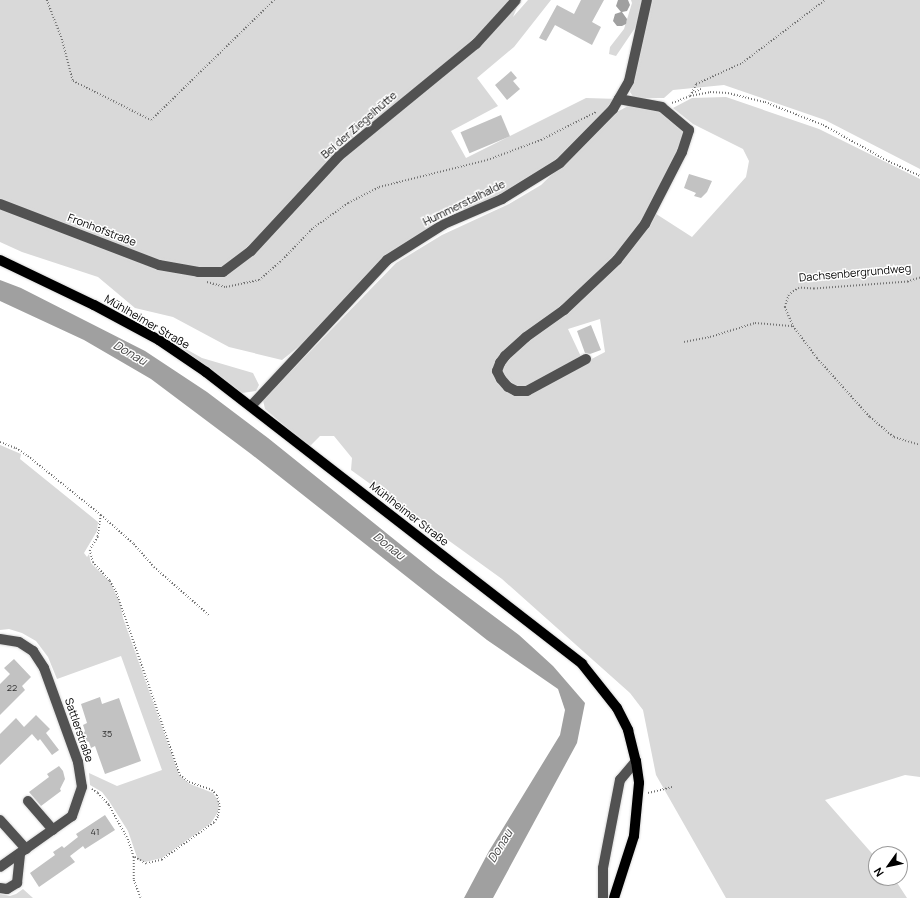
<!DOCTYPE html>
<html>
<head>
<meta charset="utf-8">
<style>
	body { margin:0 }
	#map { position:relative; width:920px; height:898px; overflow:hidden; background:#fff; font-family:Manrope,sans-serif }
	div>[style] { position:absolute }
	.green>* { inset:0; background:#d9d9d9 }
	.water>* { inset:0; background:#a0a0a0 }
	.building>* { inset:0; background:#c2c2c2; transform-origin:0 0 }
	.path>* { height:1.5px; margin-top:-0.75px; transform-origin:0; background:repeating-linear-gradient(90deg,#747474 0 1px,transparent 0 3px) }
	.roads { filter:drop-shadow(0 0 1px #dbdbdb) drop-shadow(0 0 1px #dbdbdb) }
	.minor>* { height:10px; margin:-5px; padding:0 5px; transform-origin:5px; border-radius:5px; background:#525252 }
	.major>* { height:10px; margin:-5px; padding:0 5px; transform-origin:5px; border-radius:5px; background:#000 }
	span { translate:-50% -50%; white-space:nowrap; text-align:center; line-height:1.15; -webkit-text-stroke:3px #fff; paint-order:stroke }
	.number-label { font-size:9px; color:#303030 }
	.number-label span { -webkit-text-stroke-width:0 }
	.street-label { font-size:11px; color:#000 }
	.water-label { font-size:12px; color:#414141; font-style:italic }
	.north { position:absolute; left:868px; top:846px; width:40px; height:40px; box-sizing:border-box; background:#fff; border:1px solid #999; border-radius:50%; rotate:237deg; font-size:11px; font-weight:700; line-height:16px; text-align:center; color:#000 }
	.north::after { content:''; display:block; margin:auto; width:14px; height:18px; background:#000; clip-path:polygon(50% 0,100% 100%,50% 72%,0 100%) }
</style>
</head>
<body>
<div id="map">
	<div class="green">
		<div style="clip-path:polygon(0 0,520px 0,513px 17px,528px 0,551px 0,514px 47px,477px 78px,498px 106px,451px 131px,466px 158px,586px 98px,619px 99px,560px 163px,502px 199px,444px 224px,387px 260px,331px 321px,282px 360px,229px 347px,173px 317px,135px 308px,98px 277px,22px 252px,0 242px)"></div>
		<div style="clip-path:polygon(631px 0,642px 0,637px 25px,616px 56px,609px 54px,610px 47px,624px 29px,632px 3px)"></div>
		<div style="clip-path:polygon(650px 0,920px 0,920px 169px,825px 120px,724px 85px,673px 90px,664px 98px,634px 98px,630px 92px)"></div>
		<div style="clip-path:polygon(evenodd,726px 97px,819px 129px,920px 179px,920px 777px,905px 775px,825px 800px,876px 858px,876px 878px,894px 878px,907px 898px,726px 898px,656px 775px,643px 710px,630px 693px,502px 579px,351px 470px,352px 458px,334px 436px,320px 436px,309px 447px,265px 409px,263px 400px,396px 263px,442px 235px,509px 204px,541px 185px,617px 112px,628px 106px,645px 106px,667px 115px,686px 134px,650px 210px,692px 237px,746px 177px,749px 161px,743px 149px,693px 124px,673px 108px,692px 98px,726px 97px,600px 319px,605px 352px,584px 363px,568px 329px,600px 319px)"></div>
		<div style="clip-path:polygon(175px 343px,202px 358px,253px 373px,259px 385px,256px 391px,242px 393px)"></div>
		<div style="clip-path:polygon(0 445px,21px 454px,20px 459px,98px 522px,97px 531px,84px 553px,87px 557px,89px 554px,91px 563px,110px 582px,120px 603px,123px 618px,179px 775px,190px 784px,213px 793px,219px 802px,218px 812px,211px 823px,162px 858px,145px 862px,138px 860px,128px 831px,109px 801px,102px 792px,90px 785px,89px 773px,117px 786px,162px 770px,121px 656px,57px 679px,48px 657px,36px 641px,22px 633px,9px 629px,0 630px)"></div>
		<div style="clip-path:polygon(23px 889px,33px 898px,0 898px,0 894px,10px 896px,16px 894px)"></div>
	</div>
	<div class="water">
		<div style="clip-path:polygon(618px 0,628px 0,630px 5px,627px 11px,622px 12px,627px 19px,626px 24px,622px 26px,617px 26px,613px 21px,615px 14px,621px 12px,616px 6px)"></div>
		<div style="clip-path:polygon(0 280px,21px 288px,145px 351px,207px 392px,268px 438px,436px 573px,519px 635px,553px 666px,585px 703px,577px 743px,493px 898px,464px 898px,489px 851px,560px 735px,565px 710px,558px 689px,487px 640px,251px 454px,151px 379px,84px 340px,0 301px)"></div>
	</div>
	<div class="building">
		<div style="clip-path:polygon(581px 0,604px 0,592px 22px,601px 27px,592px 45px,555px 25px,546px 41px,539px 38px,557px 5px,574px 14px)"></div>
		<div style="clip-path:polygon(511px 71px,517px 78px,513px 81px,520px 89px,507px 100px,495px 85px)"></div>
		<div style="left:501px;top:115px;width:23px;height:44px;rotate:67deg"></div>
		<div style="clip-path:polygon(689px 174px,712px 181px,707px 192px,701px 198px,694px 196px,696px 193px,684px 188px)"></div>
		<div style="clip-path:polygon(591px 325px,601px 350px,590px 354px,585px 353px,577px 331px)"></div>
		<div style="clip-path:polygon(14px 659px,31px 677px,22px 686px,25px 690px,0 715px,0 684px,10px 674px,4px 668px)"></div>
		<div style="clip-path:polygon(100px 697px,102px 704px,119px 698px,141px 761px,105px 774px,95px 746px,91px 748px,89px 742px,84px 740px,82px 736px,85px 731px,83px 725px,87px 723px,81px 704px)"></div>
		<div style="clip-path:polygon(36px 715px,50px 729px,46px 733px,59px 750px,52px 755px,40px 739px,38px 741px,32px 734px,0 765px,0 734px,16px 718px,24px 727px)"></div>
		<div style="clip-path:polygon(59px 766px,63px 771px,65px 779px,60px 789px,61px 791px,41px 806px,29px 792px,49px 777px,47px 774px)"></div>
		<div style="clip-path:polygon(105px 815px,115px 830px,85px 849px,83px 846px,70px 856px,75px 862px,39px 887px,30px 873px,55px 855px,53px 852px,62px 846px,64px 848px,78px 837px,76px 834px)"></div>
	</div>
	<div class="path">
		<div style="left:47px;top:0;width:42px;rotate:69deg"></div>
		<div style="left:62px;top:39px;width:43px;rotate:75.3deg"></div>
		<div style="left:73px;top:81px;width:87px;rotate:26.6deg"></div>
		<div style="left:151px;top:120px;width:172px;rotate:-44.3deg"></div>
		<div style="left:692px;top:93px;width:10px;rotate:-24deg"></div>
		<div style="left:690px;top:96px;width:13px;rotate:-63deg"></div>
		<div style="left:696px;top:84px;width:51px;rotate:-24.5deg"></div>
		<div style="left:742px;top:63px;width:104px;rotate:-37.2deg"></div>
		<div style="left:672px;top:103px;width:19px;rotate:-21deg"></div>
		<div style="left:690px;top:96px;width:20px;rotate:-11deg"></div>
		<div style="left:710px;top:92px;width:18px;rotate:3deg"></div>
		<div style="left:728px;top:93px;width:38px;rotate:14deg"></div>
		<div style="left:765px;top:102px;width:62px;rotate:21.6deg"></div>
		<div style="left:823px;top:125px;width:72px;rotate:29.1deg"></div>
		<div style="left:886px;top:160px;width:38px;rotate:25deg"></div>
		<div style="left:920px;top:278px;width:13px;rotate:162deg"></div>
		<div style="left:908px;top:282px;width:94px;rotate:175.7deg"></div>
		<div style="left:814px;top:289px;width:15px;rotate:-176deg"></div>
		<div style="left:799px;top:288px;width:12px;rotate:145deg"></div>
		<div style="left:789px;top:295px;width:13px;rotate:108deg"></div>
		<div style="left:785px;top:307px;width:21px;rotate:67deg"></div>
		<div style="left:793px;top:326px;width:40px;rotate:53deg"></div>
		<div style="left:817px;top:358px;width:79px;rotate:48.1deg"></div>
		<div style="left:870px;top:417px;width:31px;rotate:40deg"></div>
		<div style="left:894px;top:437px;width:27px;rotate:17deg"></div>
		<div style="left:207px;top:282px;width:20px;rotate:15deg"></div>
		<div style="left:226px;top:287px;width:34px;rotate:-12deg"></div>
		<div style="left:259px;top:280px;width:28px;rotate:-41deg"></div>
		<div style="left:280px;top:262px;width:47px;rotate:-45.9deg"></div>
		<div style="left:313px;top:228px;width:43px;rotate:-35.5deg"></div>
		<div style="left:348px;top:203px;width:35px;rotate:-27deg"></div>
		<div style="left:379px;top:187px;width:111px;rotate:-14deg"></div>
		<div style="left:487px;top:160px;width:58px;rotate:-20.3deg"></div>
		<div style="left:541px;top:140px;width:62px;rotate:-27deg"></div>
		<div style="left:684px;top:342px;width:26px;rotate:-11deg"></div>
		<div style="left:710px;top:337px;width:47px;rotate:-17.3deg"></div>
		<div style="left:755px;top:323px;width:38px;rotate:5deg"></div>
		<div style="left:0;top:442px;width:17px;rotate:21deg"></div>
		<div style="left:16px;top:448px;width:14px;rotate:34deg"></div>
		<div style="left:28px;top:456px;width:94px;rotate:38.9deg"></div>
		<div style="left:101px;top:515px;width:44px;rotate:41.3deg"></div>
		<div style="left:134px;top:544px;width:30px;rotate:49deg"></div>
		<div style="left:154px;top:567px;width:73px;rotate:41.1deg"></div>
		<div style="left:101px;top:515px;width:22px;rotate:98deg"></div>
		<div style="left:98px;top:537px;width:15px;rotate:122deg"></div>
		<div style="left:90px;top:550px;width:12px;rotate:76deg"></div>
		<div style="left:93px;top:562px;width:25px;rotate:48deg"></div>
		<div style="left:110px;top:581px;width:12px;rotate:59deg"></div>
		<div style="left:116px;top:591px;width:195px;rotate:70.8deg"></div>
		<div style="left:180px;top:775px;width:11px;rotate:38deg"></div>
		<div style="left:189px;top:782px;width:24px;rotate:19deg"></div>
		<div style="left:212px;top:790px;width:7px;rotate:45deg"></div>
		<div style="left:217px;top:795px;width:11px;rotate:75deg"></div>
		<div style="left:220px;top:806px;width:11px;rotate:100deg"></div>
		<div style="left:218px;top:817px;width:7px;rotate:124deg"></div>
		<div style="left:214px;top:823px;width:64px;rotate:144.6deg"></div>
		<div style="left:162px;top:860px;width:16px;rotate:166deg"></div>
		<div style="left:146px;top:864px;width:14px;rotate:-150deg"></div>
		<div style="left:92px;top:789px;width:7px;rotate:34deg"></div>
		<div style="left:98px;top:793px;width:16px;rotate:47deg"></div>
		<div style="left:109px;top:805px;width:39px;rotate:61deg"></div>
		<div style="left:128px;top:839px;width:19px;rotate:72deg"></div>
		<div style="left:134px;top:857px;width:23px;rotate:90deg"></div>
		<div style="left:134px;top:880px;width:19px;rotate:69deg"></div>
		<div style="left:648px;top:793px;width:25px;rotate:-14deg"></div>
	</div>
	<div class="roads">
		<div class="minor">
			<div style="left:0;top:204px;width:170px;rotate:21deg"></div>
			<div style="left:159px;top:265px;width:40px;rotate:10deg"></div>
			<div style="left:198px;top:272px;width:25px"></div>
			<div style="left:223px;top:272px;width:35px;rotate:-37deg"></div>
			<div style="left:251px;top:251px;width:129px;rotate:-47.2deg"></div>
			<div style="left:339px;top:156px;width:177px;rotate:-39.3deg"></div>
			<div style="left:476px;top:44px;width:59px;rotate:-47.7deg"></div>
			<div style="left:586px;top:359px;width:67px;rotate:151.5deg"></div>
			<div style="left:527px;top:391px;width:11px;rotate:180deg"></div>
			<div style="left:516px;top:391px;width:9px;rotate:-153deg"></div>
			<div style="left:508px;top:387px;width:11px;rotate:-131deg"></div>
			<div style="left:501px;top:379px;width:9px;rotate:-117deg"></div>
			<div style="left:497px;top:371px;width:9px;rotate:-69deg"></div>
			<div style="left:500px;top:363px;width:9px;rotate:-54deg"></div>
			<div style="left:505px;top:356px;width:28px;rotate:-42deg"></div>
			<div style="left:526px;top:337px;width:47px;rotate:-35.4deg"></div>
			<div style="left:564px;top:310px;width:73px;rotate:-43.3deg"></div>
			<div style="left:617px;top:260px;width:46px;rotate:-52.1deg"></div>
			<div style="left:645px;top:224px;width:81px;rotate:-62.8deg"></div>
			<div style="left:682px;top:152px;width:23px;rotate:-72deg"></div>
			<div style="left:689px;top:130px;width:35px;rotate:-140deg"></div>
			<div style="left:662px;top:107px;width:44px;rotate:-169.5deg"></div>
			<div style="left:251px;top:406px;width:200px;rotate:-47deg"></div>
			<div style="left:387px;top:260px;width:67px;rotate:-32.3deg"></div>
			<div style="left:444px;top:224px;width:63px;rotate:-23.3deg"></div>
			<div style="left:502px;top:199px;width:68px;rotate:-31.8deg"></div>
			<div style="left:560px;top:163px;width:76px;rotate:-45.5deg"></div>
			<div style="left:613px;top:109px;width:32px;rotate:-60deg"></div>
			<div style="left:629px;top:81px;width:83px;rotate:-77.5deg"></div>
			<div style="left:0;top:639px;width:19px;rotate:9deg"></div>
			<div style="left:19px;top:642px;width:17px;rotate:33deg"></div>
			<div style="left:33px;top:651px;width:20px;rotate:57deg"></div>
			<div style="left:44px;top:668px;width:100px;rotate:70.1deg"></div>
			<div style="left:78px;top:762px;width:25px;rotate:81deg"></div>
			<div style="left:82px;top:787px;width:31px;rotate:109deg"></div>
			<div style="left:72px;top:816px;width:88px;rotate:144.7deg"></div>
			<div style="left:28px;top:801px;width:38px;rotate:49deg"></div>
			<div style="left:0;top:820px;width:39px;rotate:48deg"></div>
			<div style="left:0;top:888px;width:7px;rotate:8deg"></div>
			<div style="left:7px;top:889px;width:12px;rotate:-31deg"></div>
			<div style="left:17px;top:883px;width:29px;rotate:-84deg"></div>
			<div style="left:603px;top:898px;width:30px;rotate:-90deg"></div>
			<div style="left:603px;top:868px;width:90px;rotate:-79.1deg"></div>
			<div style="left:620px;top:780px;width:25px;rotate:-50deg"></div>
		</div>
		<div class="major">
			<div style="left:0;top:260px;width:104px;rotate:25.6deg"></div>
			<div style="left:94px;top:305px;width:74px;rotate:28.3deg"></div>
			<div style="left:159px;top:340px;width:57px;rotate:34.2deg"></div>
			<div style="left:206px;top:372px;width:476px;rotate:37.8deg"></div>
			<div style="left:582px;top:664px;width:56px;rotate:51.5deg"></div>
			<div style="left:617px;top:708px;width:25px;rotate:63deg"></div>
			<div style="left:628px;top:730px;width:32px;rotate:76deg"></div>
			<div style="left:636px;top:761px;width:22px;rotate:82deg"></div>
			<div style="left:639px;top:783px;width:53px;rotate:95.4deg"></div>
			<div style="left:634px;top:836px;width:65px;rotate:107.9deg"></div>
		</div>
	</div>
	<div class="number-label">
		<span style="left:12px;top:688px">22</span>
		<span style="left:107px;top:734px">35</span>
		<span style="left:95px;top:832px">41</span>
	</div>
	<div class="street-label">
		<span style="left:359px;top:125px;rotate:-41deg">Bei der Ziegelhütte</span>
		<span style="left:464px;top:203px;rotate:-26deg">Hummerstalhalde</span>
		<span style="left:102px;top:230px;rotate:21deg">Fronhofstraße</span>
		<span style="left:855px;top:273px;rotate:-5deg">Dachsenbergrundweg</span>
		<span style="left:147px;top:322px;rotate:30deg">Mühlheimer Straße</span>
		<span style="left:409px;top:514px;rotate:38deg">Mühlheimer Straße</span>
		<span style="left:79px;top:730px;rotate:71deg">Sattlerstraße</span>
	</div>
	<div class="water-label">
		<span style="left:130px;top:353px;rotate:30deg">Donau</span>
		<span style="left:389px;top:546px;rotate:38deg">Donau</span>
		<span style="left:500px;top:846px;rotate:-59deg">Donau</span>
	</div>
	<div class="north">N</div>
</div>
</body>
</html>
